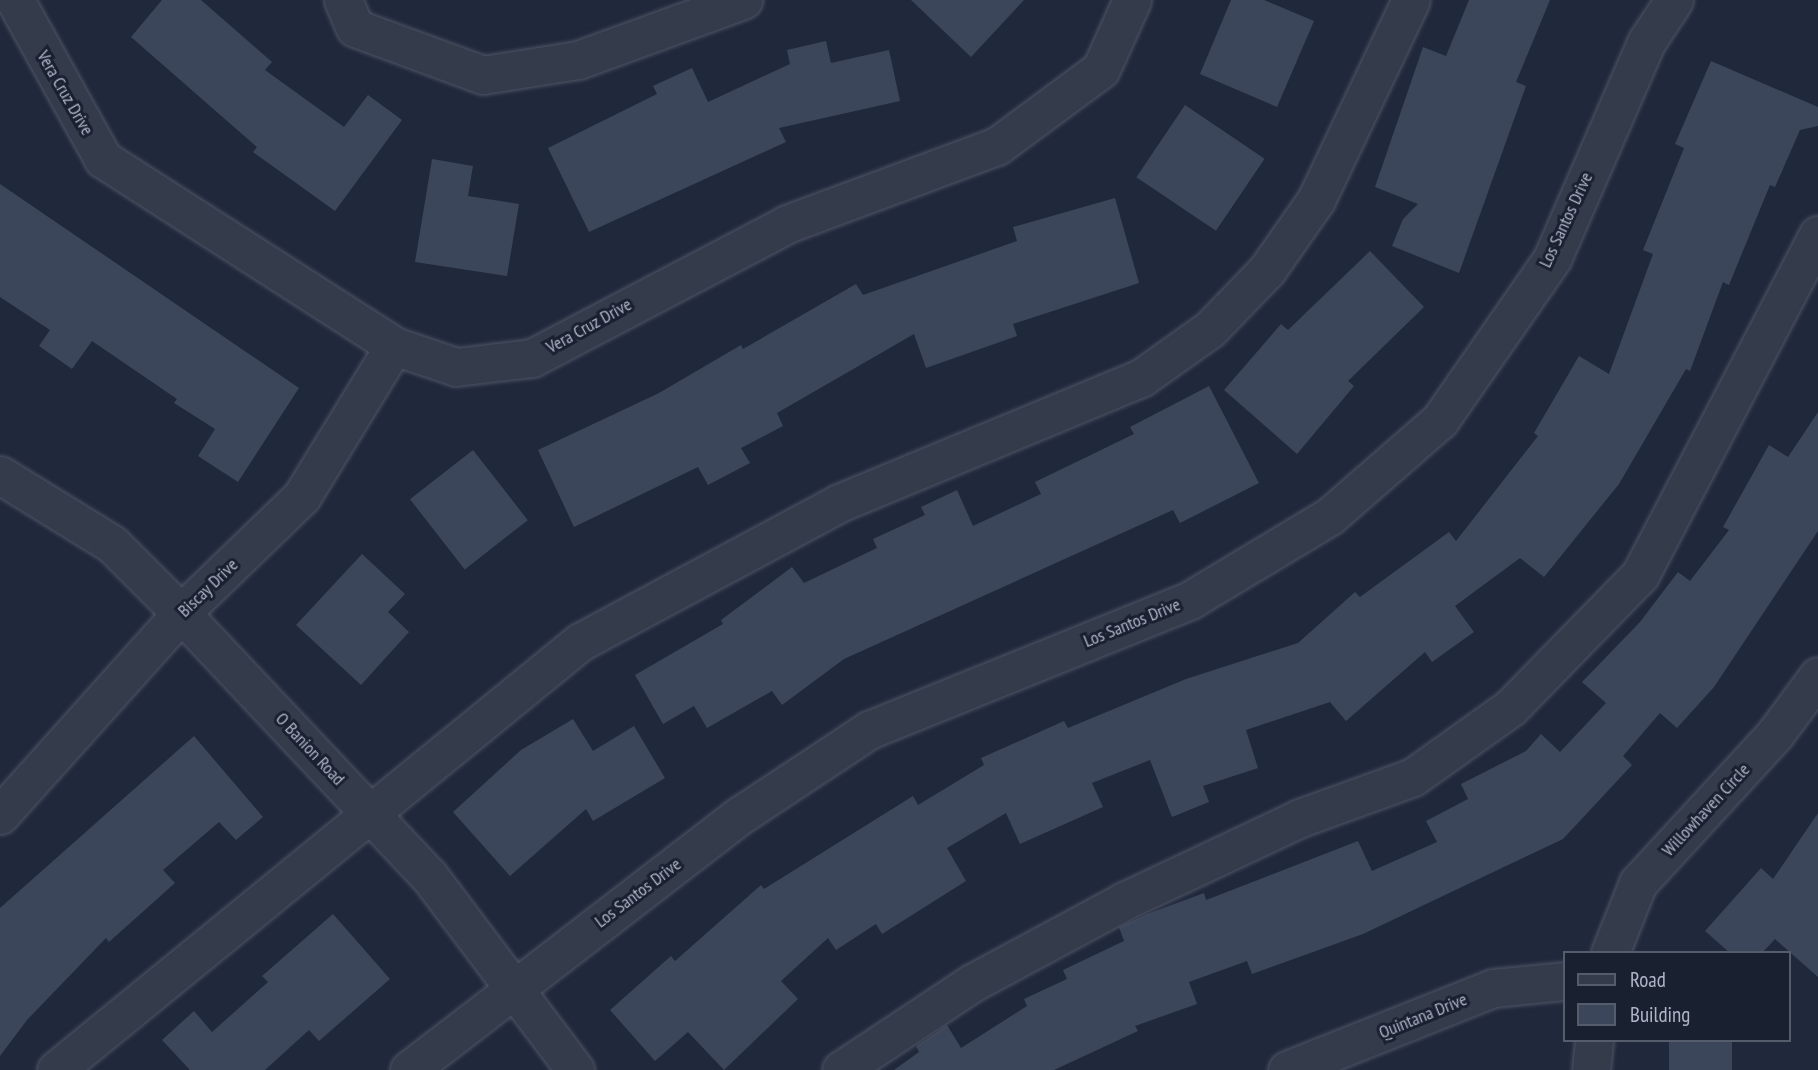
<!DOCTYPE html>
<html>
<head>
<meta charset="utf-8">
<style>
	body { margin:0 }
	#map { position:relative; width:1818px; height:1070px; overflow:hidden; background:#20283b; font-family:"PT Sans Narrow",sans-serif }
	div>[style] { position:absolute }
	.building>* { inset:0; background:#3c465b; transform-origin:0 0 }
	.roads { filter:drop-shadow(0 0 2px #4f5566) drop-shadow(0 0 2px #4f5566) }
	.minor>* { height:37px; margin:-18.5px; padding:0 18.5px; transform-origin:18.5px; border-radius:18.5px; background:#343b4b }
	span { translate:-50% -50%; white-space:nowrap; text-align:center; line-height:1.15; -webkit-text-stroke:6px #192030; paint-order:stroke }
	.street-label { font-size:18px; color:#afb5c7 }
	.legend { position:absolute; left:1563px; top:951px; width:228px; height:91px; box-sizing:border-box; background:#192030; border:2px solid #555c6c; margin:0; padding:9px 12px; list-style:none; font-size:21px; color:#afb5c7 }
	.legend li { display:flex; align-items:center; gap:14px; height:35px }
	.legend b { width:35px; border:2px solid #555c6c }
</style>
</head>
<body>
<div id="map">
	<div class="building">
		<div style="clip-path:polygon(162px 0,201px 0,272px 62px,265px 70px,344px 127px,368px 95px,402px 120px,335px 211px,253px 152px,257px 147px,131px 37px)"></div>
		<div style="clip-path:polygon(911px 0,1024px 0,971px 57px)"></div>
		<div style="clip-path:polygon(1231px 0,1264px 0,1314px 21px,1277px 107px,1200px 74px)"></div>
		<div style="clip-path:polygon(1469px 0,1550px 0,1516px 82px,1526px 86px,1459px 273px,1392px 246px,1403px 219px,1418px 204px,1375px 187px,1423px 47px,1446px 56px)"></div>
		<div style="clip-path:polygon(826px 41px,831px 63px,889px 50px,900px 101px,779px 128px,786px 142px,589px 232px,548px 148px,657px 94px,653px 86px,692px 68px,708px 102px,790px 64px,787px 50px)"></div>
		<div style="clip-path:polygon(1711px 61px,1818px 107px,1818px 126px,1800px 130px,1775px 187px,1770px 185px,1729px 285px,1723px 282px,1690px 371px,1686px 369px,1619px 484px,1544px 577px,1520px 558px,1455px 606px,1474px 632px,1432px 662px,1425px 652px,1346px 721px,1330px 702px,1246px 730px,1258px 768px,1203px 786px,1209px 802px,1172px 817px,1150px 760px,1092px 783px,1103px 807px,1020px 844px,1006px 813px,947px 848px,966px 881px,882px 934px,876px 924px,836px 950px,828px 938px,781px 981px,798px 999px,724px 1070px,688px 1032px,655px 1061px,610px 1010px,671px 956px,675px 961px,761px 885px,764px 889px,913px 796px,918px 805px,984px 765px,981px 758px,1064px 721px,1068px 728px,1186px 679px,1298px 643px,1355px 592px,1360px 597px,1449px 532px,1456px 541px,1538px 436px,1534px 433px,1579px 356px,1609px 374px,1653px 254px,1643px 250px,1684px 148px,1675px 144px)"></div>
		<div style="left:1185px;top:105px;width:96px;height:87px;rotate:34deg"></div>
		<div style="clip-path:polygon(432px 159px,473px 166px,468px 196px,519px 204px,507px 276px,415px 262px)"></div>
		<div style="clip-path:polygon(0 184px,299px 388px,238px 482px,198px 456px,215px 429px,174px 403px,177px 399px,92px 341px,72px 369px,39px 346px,50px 330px,0 297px)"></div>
		<div style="clip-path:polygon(1115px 198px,1139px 283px,1013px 324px,1017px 336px,926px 368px,914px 334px,777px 413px,783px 426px,741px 448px,750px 463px,708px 485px,698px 467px,574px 527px,538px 450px,659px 393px,741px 345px,743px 349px,856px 284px,863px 295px,1017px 241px,1013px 227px)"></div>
		<div style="clip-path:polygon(1370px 251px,1424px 307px,1348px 381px,1354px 386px,1297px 454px,1224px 390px,1281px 324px,1288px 330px)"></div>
		<div style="clip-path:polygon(1209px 386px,1259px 483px,1180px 523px,1173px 510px,844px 659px,782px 705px,772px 691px,707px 728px,694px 706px,663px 724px,635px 675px,723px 624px,721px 620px,792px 567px,804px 583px,877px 548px,873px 539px,925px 515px,921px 507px,957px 490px,973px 526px,1041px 494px,1035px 482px,1134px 434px,1130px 427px)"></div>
		<div style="clip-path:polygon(1818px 412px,1818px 531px,1714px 687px,1677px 728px,1660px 713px,1623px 756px,1632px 765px,1563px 839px,1363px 934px,1252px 974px,1247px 961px,1189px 982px,1197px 1004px,1135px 1026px,1138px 1031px,1054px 1070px,894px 1070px,919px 1052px,916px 1046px,947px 1025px,961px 1048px,1027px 1006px,1024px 999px,1067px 979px,1063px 970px,1124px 941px,1119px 927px,1147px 914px,1204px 893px,1206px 900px,1358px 841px,1372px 871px,1437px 842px,1426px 821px,1468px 799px,1461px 784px,1526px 751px,1541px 734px,1560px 752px,1606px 703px,1582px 682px,1640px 622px,1678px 572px,1690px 581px,1729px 530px,1723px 527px,1769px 445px,1788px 457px)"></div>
		<div style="left:473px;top:450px;width:89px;height:80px;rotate:52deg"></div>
		<div style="clip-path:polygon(362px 554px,405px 594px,388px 612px,409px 632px,361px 685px,296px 625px)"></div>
		<div style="clip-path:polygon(573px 719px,593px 751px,634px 726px,665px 778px,593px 821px,586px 809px,510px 876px,453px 812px,521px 750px)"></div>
		<div style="clip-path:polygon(194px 736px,263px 817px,236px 840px,219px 822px,163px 870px,175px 883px,109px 942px,106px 938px,27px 1020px,0 1056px,0 908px)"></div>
		<div style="clip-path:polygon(1818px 813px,1818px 977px,1775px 939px,1762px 953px,1730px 953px,1705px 931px,1761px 868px,1773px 879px)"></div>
		<div style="clip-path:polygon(333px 914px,390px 979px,319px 1041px,309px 1030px,265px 1070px,190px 1070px,162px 1040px,194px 1011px,212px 1032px,268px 982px,262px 976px)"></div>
		<div style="left:1669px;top:1040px;width:63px;height:30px"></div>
	</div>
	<div class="roads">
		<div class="minor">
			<div style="left:15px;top:0;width:182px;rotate:61deg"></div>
			<div style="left:103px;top:159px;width:346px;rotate:32.7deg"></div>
			<div style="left:394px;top:346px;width:65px;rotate:18.7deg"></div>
			<div style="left:456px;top:367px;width:77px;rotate:-6.8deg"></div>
			<div style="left:532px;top:358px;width:288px;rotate:-27.7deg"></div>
			<div style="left:787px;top:224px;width:224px;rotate:-20.4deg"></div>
			<div style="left:997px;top:146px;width:129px;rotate:-36.5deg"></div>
			<div style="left:1101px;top:69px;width:76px;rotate:-65.8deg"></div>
			<div style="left:343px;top:0;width:30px;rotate:67deg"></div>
			<div style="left:355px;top:28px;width:136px;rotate:20.2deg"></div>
			<div style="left:483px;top:75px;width:96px;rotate:-9deg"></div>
			<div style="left:578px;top:60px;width:176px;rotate:-20deg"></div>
			<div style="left:0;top:475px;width:132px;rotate:31.6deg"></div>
			<div style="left:112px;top:544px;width:98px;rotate:45deg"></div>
			<div style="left:181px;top:613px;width:361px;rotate:46.7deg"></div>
			<div style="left:429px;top:876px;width:243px;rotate:53deg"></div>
			<div style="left:0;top:815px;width:271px;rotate:-48.1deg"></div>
			<div style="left:181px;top:613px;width:168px;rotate:-44deg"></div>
			<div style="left:302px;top:496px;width:176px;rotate:-58.5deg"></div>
			<div style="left:1610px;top:953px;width:75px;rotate:-68.2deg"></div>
			<div style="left:1638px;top:883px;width:202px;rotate:-47.4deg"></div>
			<div style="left:1775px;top:734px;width:72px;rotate:-53.4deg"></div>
			<div style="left:56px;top:1070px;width:677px;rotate:-39.24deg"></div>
			<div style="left:580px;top:642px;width:294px;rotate:-28.2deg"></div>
			<div style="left:839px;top:503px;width:327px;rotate:-22.5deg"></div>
			<div style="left:1141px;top:378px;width:85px;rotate:-35.4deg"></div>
			<div style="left:1210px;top:329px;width:82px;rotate:-46deg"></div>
			<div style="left:1267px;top:270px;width:85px;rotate:-55deg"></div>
			<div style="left:1316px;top:200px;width:221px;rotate:-64.6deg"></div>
			<div style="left:409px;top:1070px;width:420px;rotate:-37.6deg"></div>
			<div style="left:742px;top:814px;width:152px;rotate:-33.5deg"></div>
			<div style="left:869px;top:730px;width:346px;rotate:-22deg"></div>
			<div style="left:1190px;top:600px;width:163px;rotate:-31deg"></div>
			<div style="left:1330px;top:516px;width:146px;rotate:-41.1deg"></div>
			<div style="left:1440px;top:420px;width:196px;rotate:-55.2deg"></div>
			<div style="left:1552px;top:259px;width:238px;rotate:-66.5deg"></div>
			<div style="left:1647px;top:41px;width:49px;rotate:-56.6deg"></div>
			<div style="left:841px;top:1070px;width:157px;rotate:-33.6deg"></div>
			<div style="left:972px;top:983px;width:173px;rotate:-28.3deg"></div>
			<div style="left:1124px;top:901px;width:195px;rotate:-25.2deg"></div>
			<div style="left:1300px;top:818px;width:120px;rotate:-19.9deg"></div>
			<div style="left:1413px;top:777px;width:120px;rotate:-35.5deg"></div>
			<div style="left:1511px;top:707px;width:185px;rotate:-45.7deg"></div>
			<div style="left:1640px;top:575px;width:384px;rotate:-62.4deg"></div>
			<div style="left:1287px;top:1070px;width:222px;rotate:-21.7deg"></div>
			<div style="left:1493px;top:988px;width:71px;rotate:-5.6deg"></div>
			<div style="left:1591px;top:1070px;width:30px;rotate:-84deg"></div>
		</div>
	</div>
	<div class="street-label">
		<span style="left:65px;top:93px;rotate:60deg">Vera Cruz Drive</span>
		<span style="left:1566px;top:220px;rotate:-65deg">Los Santos Drive</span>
		<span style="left:589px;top:326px;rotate:-29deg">Vera Cruz Drive</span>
		<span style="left:208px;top:588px;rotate:-44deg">Biscay Drive</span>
		<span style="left:1132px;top:623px;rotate:-22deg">Los Santos Drive</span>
		<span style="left:310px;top:749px;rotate:47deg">O Banion Road</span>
		<span style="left:1706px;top:810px;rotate:-47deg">Willowhaven Circle</span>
		<span style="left:638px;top:893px;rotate:-37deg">Los Santos Drive</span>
		<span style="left:1423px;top:1016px;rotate:-22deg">Quintana Drive</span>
	</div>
	<ul class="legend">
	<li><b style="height:9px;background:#343b4b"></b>Road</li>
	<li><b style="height:19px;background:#3c465b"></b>Building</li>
	</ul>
</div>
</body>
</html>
